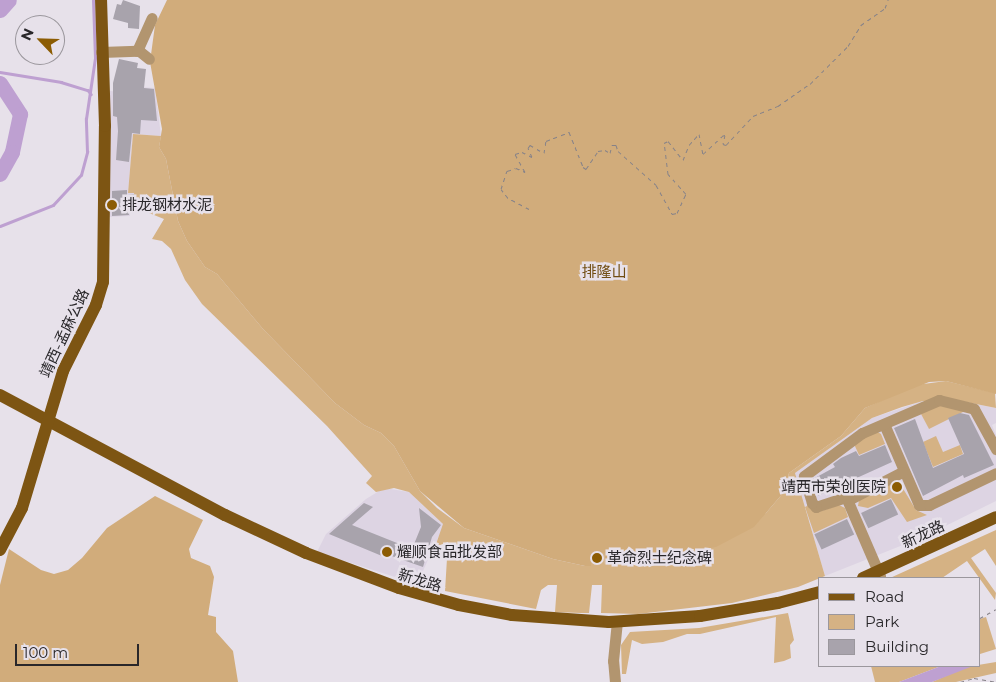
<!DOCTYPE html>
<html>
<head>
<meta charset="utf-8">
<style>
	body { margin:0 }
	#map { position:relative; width:996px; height:682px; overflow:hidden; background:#e7e1ea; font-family:Montserrat,"Noto Sans SC",sans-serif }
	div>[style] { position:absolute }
	.built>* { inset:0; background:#ddd4e3 }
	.green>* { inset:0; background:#d5b284 }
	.forest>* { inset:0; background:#d1ac7b }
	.water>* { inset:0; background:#bea0d1 }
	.stream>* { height:2.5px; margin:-1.25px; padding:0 1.25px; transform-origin:1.25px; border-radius:1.25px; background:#bea0d1 }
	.river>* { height:15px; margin:-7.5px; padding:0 7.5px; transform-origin:7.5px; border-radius:7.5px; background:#bea0d1 }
	.building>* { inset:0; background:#a8a3ac; transform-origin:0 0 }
	.path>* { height:1px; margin-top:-0.5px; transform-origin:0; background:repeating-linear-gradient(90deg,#868288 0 4px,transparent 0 8px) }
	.minor>* { height:11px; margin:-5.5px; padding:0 5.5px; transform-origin:5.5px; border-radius:5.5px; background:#b2956f }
	.major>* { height:12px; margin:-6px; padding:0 6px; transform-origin:6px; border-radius:6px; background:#7d5513 }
	.dots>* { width:14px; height:14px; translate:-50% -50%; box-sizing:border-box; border:2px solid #e7e1ea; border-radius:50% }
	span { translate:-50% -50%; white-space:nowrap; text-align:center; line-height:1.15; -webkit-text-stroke:5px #e7e1ea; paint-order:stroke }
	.poi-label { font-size:15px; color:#29272a }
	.left { translate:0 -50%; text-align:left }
	.right { translate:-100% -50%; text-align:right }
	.park-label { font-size:15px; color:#714d12 }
	.street-label { font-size:15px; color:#29272a }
	.legend { position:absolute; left:818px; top:577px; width:162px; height:90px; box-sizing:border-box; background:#e7e1ea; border:1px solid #9b979d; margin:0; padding:6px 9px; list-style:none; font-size:15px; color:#29272a }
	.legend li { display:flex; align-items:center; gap:10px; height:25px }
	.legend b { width:25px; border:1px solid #9b979d }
	.north { position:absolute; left:15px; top:15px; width:50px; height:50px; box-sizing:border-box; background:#e7e1ea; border:1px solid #9b979d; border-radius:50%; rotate:294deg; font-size:14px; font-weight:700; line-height:20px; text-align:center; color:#29272a }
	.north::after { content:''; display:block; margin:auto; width:18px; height:22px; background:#8c5c03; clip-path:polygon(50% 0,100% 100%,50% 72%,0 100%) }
	.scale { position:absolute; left:15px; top:644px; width:124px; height:22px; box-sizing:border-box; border:2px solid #29272a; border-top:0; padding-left:6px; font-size:15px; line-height:18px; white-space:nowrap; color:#29272a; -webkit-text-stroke:4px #e7e1ea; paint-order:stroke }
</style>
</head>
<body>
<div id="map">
	<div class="built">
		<div style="clip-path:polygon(139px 87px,155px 88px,161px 136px,133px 134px,128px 193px,134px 193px,135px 205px,130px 205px,130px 216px,107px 217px,110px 91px,137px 93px)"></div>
		<div style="clip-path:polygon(923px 401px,961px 401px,996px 408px,996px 423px,992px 425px,996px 435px,996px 501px,923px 537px,825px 576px,795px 473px,872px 418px)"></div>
		<div style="clip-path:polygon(384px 488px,409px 492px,444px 525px,417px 584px,317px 552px,326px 534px,366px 499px)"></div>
	</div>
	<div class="green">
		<div style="clip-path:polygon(133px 134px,161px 136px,159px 147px,166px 159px,178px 221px,187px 241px,205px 267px,217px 274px,263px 329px,335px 403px,364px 425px,381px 433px,394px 446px,420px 491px,437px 508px,464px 528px,553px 559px,585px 566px,592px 554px,604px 552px,605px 565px,697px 550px,766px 513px,784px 492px,789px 473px,841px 436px,865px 408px,916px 385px,946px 381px,995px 393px,996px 408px,961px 401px,923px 401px,902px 407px,872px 418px,795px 473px,825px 576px,798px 587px,732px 603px,638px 614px,601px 613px,602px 585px,592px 585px,589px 613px,581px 613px,555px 612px,557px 585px,548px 585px,541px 590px,536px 609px,445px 591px,448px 542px,435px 547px,443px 524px,409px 492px,394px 488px,376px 492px,366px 483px,372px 476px,327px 426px,202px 304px,185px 280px,171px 249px,162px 241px,152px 239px,164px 219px,149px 213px,143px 204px,135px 204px,134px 193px,128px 193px)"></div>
		<div style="clip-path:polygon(934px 404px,969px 409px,929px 429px,920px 412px)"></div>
		<div style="clip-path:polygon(876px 431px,881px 434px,885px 444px,859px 455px,854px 444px)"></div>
		<div style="clip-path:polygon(936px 436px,943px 452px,960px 445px,963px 454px,933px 467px,923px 442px)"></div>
		<div style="clip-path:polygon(893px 483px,902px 487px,916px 510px,927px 515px,907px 522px,891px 498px,868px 508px,858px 506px,859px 500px)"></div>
		<div style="clip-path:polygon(809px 505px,818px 512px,839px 505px,845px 508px,848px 517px,814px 533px,805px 507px)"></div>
		<div style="clip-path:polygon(996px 530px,996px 566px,985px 549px,971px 558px,996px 593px,995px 600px,967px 561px,942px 578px,890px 578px)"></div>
		<div style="clip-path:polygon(788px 613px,794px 640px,790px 645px,791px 658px,784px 661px,774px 663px,776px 617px,700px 634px,687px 634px,663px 642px,642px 644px,632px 640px,626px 674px,622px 674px,621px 645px,630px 632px,699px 628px)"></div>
		<div style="clip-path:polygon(986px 617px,996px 649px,980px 654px,980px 619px)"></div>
		<div style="clip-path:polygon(996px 662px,996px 673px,956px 682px,932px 682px,966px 667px)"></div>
		<div style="clip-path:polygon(871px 666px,941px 666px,899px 682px,875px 682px)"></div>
	</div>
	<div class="forest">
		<div style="clip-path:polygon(167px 0,996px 0,996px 394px,946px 381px,929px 382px,865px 408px,841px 436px,789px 473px,784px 492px,754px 527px,716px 547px,605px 565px,604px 553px,592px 554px,591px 566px,585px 566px,553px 559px,464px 528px,420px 491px,394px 446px,381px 433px,364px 425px,335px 403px,263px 329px,217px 274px,205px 267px,187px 241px,178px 221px,166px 159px,159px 147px,162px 129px,150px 62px,155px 25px)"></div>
		<div style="clip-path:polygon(155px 496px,203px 520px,189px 549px,191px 558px,210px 566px,214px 577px,208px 615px,216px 617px,216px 632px,233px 651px,238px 682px,0 682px,0 585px,9px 549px,41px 570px,54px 574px,68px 570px,82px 558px,107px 528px)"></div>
	</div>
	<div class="water">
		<div style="clip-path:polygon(941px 666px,973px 666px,932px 682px,899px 682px)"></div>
	</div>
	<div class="stream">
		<div style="left:0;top:72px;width:62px;rotate:9.3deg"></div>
		<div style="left:61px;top:82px;width:28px;rotate:17deg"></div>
		<div style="left:88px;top:90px;width:5px;rotate:53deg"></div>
		<div style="left:0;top:226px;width:57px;rotate:-21.6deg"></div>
		<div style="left:53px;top:205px;width:41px;rotate:-47deg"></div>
		<div style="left:81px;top:175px;width:24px;rotate:-75deg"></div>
		<div style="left:87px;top:152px;width:33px;rotate:-92deg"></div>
		<div style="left:86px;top:119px;width:62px;rotate:-81.6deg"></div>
		<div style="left:95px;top:58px;width:58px;rotate:-92deg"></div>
	</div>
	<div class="river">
		<div style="left:0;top:10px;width:13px;rotate:-48deg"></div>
		<div style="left:0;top:83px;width:37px;rotate:57deg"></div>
		<div style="left:20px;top:114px;width:39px;rotate:102deg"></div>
		<div style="left:12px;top:152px;width:25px;rotate:119deg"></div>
	</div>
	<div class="building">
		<div style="clip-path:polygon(123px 0,140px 6px,139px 29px,128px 28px,128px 23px,113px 19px,117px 4px,121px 5px)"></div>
		<div style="clip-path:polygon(119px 59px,138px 63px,137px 68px,146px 69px,144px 88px,154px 89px,157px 121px,141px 120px,140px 134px,132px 133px,129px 162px,116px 160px,118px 131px,117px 117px,113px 116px,113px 83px)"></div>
		<div style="clip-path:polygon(127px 190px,127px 195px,134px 194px,135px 204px,128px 204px,129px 215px,112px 216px,112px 191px)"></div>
		<div style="clip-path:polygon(960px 413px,969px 415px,994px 465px,964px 478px,963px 475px,923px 496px,894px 428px,915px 419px,933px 468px,964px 454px,948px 418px)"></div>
		<div style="clip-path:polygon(885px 445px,892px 462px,839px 486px,837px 481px,824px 486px,826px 492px,818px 496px,813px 479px,835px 467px,833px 464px,841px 458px,856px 451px,859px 456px)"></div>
		<div style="left:891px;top:499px;width:17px;height:33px;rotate:65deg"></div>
		<div style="clip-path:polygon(364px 503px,373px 507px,352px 525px,412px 549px,421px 527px,419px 508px,441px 525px,432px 537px,423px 567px,383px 553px,382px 556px,329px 534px)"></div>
		<div style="left:847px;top:519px;width:17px;height:36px;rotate:65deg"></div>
	</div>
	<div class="path">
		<div style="left:529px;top:209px;width:24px;rotate:-152deg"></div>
		<div style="left:508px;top:198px;width:11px;rotate:-128deg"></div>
		<div style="left:501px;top:189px;width:19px;rotate:-72deg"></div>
		<div style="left:507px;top:171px;width:9px;rotate:-18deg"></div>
		<div style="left:516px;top:168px;width:10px;rotate:24deg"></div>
		<div style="left:525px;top:172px;width:21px;rotate:-119deg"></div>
		<div style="left:515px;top:154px;width:7px;rotate:-16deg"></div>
		<div style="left:522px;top:152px;width:11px;rotate:27deg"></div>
		<div style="left:532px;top:157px;width:10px;rotate:-114deg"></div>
		<div style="left:528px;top:148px;width:4px;rotate:-56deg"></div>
		<div style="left:530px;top:145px;width:16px;rotate:30deg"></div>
		<div style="left:544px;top:153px;width:12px;rotate:-81deg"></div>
		<div style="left:546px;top:141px;width:25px;rotate:-21deg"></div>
		<div style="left:569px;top:132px;width:38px;rotate:68deg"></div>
		<div style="left:583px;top:167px;width:4px;rotate:34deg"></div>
		<div style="left:586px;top:169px;width:22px;rotate:-56deg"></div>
		<div style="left:598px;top:151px;width:7px;rotate:-8deg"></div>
		<div style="left:605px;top:150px;width:6px;rotate:31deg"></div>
		<div style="left:610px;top:153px;width:8px;rotate:-76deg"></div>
		<div style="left:612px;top:145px;width:4px"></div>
		<div style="left:616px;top:145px;width:6px;rotate:72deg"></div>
		<div style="left:618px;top:151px;width:51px;rotate:41.8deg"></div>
		<div style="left:656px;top:185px;width:33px;rotate:61deg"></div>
		<div style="left:672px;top:214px;width:5px;rotate:-11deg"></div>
		<div style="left:677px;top:213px;width:21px;rotate:-65deg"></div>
		<div style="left:686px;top:194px;width:27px;rotate:-132deg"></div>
		<div style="left:668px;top:174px;width:31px;rotate:-97deg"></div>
		<div style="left:664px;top:143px;width:4px;rotate:-27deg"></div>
		<div style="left:668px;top:141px;width:24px;rotate:52deg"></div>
		<div style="left:683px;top:160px;width:16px;rotate:-68deg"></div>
		<div style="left:689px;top:145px;width:15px;rotate:-48deg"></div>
		<div style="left:699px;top:134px;width:20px;rotate:79deg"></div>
		<div style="left:703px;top:154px;width:26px;rotate:-43deg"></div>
		<div style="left:722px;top:136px;width:3px;rotate:-18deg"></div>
		<div style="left:725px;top:135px;width:9px;rotate:103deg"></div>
		<div style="left:723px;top:144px;width:3px;rotate:18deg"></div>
		<div style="left:726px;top:145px;width:40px;rotate:-47deg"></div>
		<div style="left:753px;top:116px;width:27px;rotate:-22deg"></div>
		<div style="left:778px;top:106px;width:39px;rotate:-35deg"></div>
		<div style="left:810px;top:84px;width:54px;rotate:-45deg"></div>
		<div style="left:848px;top:46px;width:25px;rotate:-58deg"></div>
		<div style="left:861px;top:25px;width:29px;rotate:-35deg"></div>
		<div style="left:885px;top:8px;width:9px;rotate:-69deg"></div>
		<div style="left:980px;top:618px;width:18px;rotate:-29deg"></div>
		<div style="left:960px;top:682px;width:15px;rotate:-16deg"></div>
		<div style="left:974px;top:678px;width:22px;rotate:10deg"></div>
	</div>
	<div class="minor">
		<div style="left:138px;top:50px;width:14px;rotate:39deg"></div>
		<div style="left:101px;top:52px;width:36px;rotate:-2deg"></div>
		<div style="left:137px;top:51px;width:36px;rotate:-66deg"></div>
		<div style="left:884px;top:424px;width:88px;rotate:66.6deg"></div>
		<div style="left:919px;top:505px;width:10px"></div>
		<div style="left:929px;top:505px;width:74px;rotate:-25.5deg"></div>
		<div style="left:848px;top:500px;width:61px;rotate:-27.4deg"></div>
		<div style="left:880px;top:576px;width:86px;rotate:-113.3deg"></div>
		<div style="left:846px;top:497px;width:32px;rotate:162deg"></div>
		<div style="left:816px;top:507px;width:6px;rotate:-135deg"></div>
		<div style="left:812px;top:503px;width:28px;rotate:-107deg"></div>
		<div style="left:804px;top:476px;width:72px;rotate:-36.6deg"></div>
		<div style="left:862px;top:433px;width:84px;rotate:-23.2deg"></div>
		<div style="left:939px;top:400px;width:36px;rotate:14deg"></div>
		<div style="left:974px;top:409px;width:46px;rotate:61.2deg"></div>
		<div style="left:615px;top:682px;width:21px;rotate:-95deg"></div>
		<div style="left:613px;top:661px;width:40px;rotate:-84.3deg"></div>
	</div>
	<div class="major">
		<div style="left:0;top:395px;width:255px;rotate:28.1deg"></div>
		<div style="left:225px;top:515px;width:89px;rotate:25.1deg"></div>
		<div style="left:306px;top:553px;width:99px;rotate:20.6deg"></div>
		<div style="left:399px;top:588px;width:62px;rotate:15.8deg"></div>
		<div style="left:459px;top:605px;width:54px;rotate:10.7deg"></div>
		<div style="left:512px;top:615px;width:97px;rotate:4.1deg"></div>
		<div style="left:609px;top:622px;width:91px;rotate:-3.8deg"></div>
		<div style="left:700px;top:616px;width:79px;rotate:-9.5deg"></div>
		<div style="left:778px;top:603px;width:43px;rotate:-14.7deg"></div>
		<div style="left:0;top:550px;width:47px;rotate:-62.4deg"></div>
		<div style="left:22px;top:508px;width:143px;rotate:-73.3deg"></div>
		<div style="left:63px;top:371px;width:74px;rotate:-63.4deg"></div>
		<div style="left:96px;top:305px;width:24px;rotate:-73deg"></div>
		<div style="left:103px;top:282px;width:156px;rotate:-89.3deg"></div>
		<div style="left:105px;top:126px;width:126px;rotate:-91.8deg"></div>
		<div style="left:863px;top:578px;width:146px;rotate:-24.6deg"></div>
	</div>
	<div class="dots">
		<div style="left:112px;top:205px;background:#8c5c03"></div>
		<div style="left:897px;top:487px;background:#8c5c03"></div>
		<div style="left:387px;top:552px;background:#8c5c03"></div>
		<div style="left:597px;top:558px;background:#8c5c03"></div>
	</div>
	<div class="poi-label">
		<span class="left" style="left:122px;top:205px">排龙钢材水泥</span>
		<span class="right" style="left:886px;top:487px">靖西市荣创医院</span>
		<span class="left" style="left:397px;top:552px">耀顺食品批发部</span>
		<span class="left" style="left:607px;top:558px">革命烈士纪念碑</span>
	</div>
	<div class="park-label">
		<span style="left:604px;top:272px">排隆山</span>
	</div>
	<div class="street-label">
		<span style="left:64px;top:333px;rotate:-65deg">靖西-孟麻公路</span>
		<span style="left:923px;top:534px;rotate:-25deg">新龙路</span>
		<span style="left:420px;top:580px;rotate:17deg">新龙路</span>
	</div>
	<ul class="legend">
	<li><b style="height:6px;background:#7d5513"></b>Road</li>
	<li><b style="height:14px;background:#d5b284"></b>Park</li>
	<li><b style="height:14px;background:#a8a3ac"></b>Building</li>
	</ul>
	<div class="north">N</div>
	<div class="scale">100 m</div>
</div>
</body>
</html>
